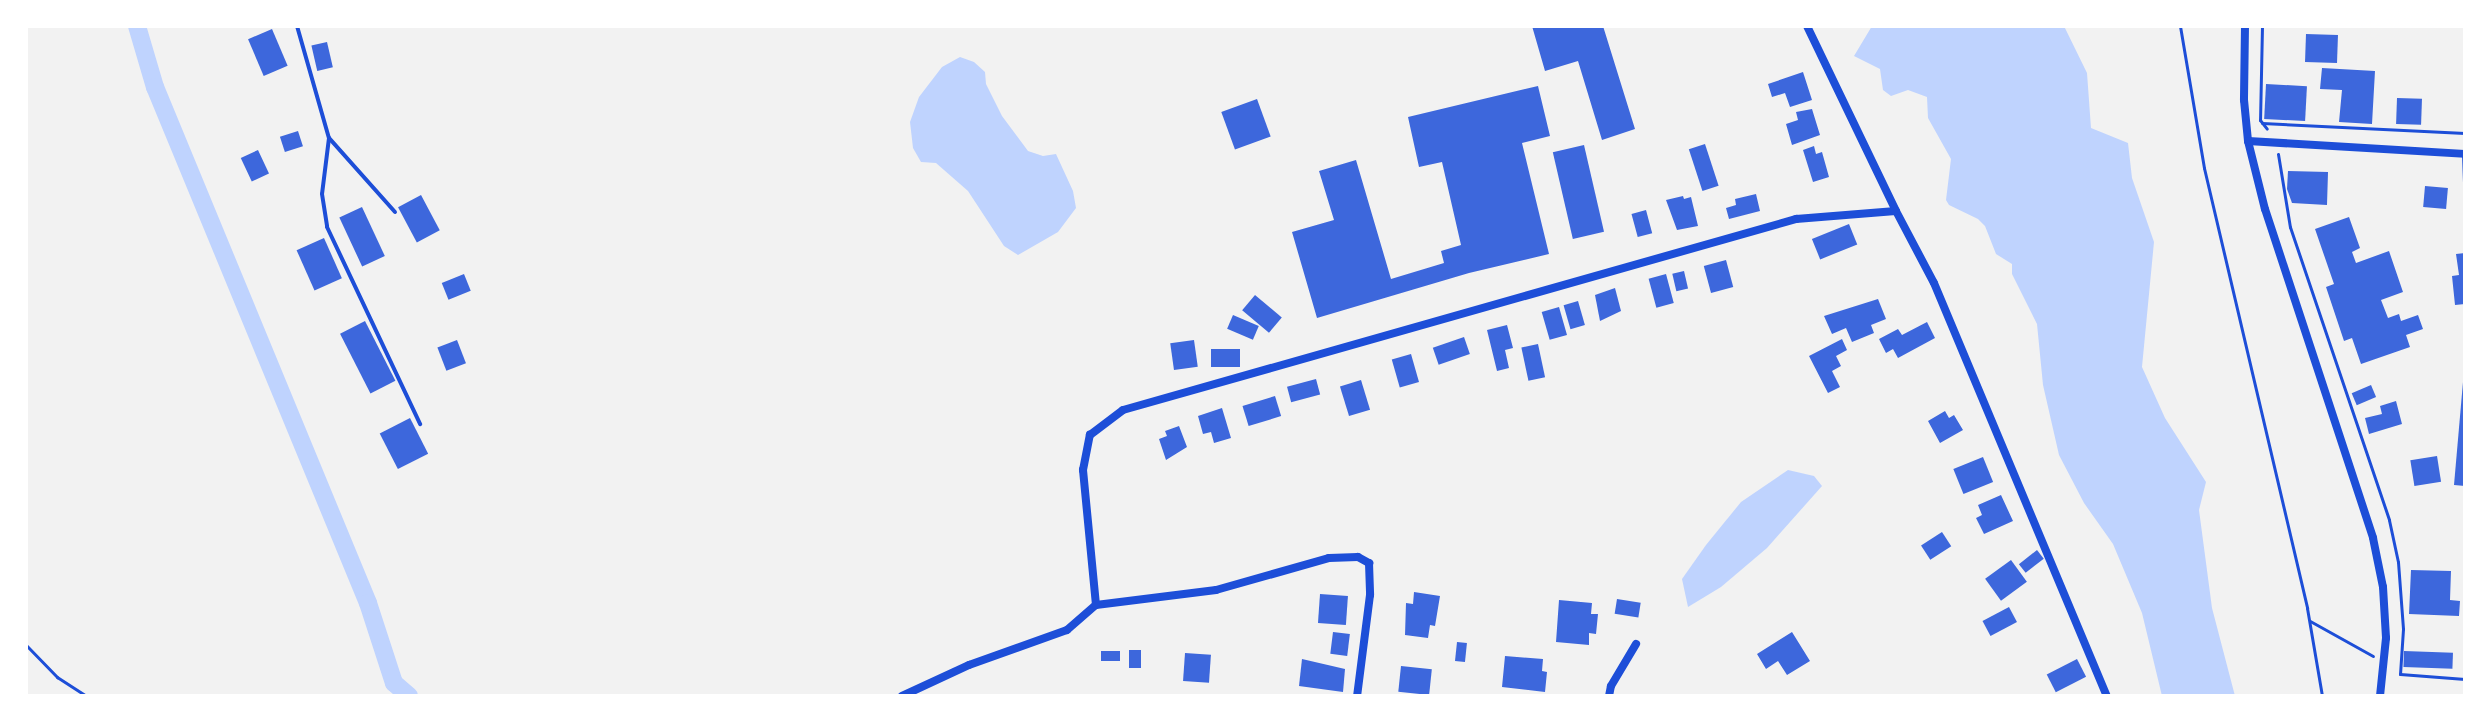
<!DOCTYPE html>
<html>
<head>
<meta charset="utf-8">
<style>
	body { margin:0 }
	#map { position:relative; width:2491px; height:722px; overflow:hidden; background:#f2f2f2; font-family:Ubuntu,sans-serif }
	div>[style] { position:absolute }
	.water>* { inset:0; background:#bfd3fe }
	.canal>* { height:18px; margin:-9px; padding:0 9px; transform-origin:9px; border-radius:9px; background:#bfd3fe }
	.building>* { inset:0; background:#3d67dc; transform-origin:0 0 }
	.path>* { height:3px; margin:-1.5px; padding:0 1.5px; transform-origin:1.5px; border-radius:1.5px; background:#1d4ed8 }
	.service>* { height:4px; margin:-2px; padding:0 2px; transform-origin:2px; border-radius:2px; background:#1d4ed8 }
	.minor>* { height:8px; margin:-4px; padding:0 4px; transform-origin:4px; border-radius:4px; background:#1d4ed8 }
	span { translate:-50% -50%; white-space:nowrap; text-align:center; line-height:1.15; -webkit-text-stroke:6px #fff; paint-order:stroke }
	.frame { position:absolute; inset:0; border:28px solid #fff; pointer-events:none }
</style>
</head>
<body>
<div id="map">
	<div class="water">
		<div style="clip-path:polygon(1872px 26px,2064px 26px,2087px 73px,2091px 128px,2128px 143px,2132px 178px,2154px 242px,2142px 367px,2165px 418px,2206px 482px,2199px 510px,2212px 608px,2235px 696px,2162px 696px,2142px 613px,2113px 544px,2084px 503px,2059px 455px,2043px 385px,2037px 324px,2012px 274px,2012px 264px,1996px 254px,1985px 226px,1978px 219px,1949px 205px,1946px 200px,1951px 159px,1928px 118px,1927px 97px,1908px 90px,1891px 96px,1883px 90px,1880px 69px,1854px 56px)"></div>
		<div style="clip-path:polygon(960px 57px,974px 62px,985px 72px,986px 84px,1002px 116px,1028px 151px,1043px 156px,1056px 154px,1073px 191px,1076px 208px,1058px 232px,1018px 255px,1004px 246px,968px 191px,936px 163px,921px 162px,913px 148px,910px 122px,919px 97px,942px 67px)"></div>
		<div style="clip-path:polygon(1788px 470px,1814px 476px,1822px 486px,1767px 548px,1721px 587px,1688px 607px,1682px 579px,1706px 545px,1741px 502px)"></div>
	</div>
	<div class="canal">
		<div style="left:137px;top:26px;width:64px;rotate:73.6deg"></div>
		<div style="left:155px;top:87px;width:558px;rotate:67.57deg"></div>
		<div style="left:368px;top:603px;width:84px;rotate:72deg"></div>
		<div style="left:394px;top:683px;width:20px;rotate:41deg"></div>
	</div>
	<div class="building">
		<div style="clip-path:polygon(1532px 26px,1603px 26px,1635px 129px,1602px 140px,1578px 61px,1545px 71px)"></div>
		<div style="left:272px;top:29px;width:40px;height:26px;rotate:67deg"></div>
		<div style="left:2306px;top:34px;width:32px;height:28px;rotate:2deg"></div>
		<div style="left:327px;top:42px;width:26px;height:16px;rotate:77deg"></div>
		<div style="clip-path:polygon(2322px 68px,2375px 71px,2372px 124px,2339px 122px,2342px 90px,2320px 89px)"></div>
		<div style="clip-path:polygon(1803px 72px,1812px 100px,1790px 107px,1785px 93px,1772px 97px,1768px 84px)"></div>
		<div style="left:2266px;top:84px;width:41px;height:35px;rotate:3deg"></div>
		<div style="clip-path:polygon(1538px 86px,1550px 136px,1522px 143px,1549px 254px,1469px 273px,1317px 318px,1292px 232px,1334px 220px,1319px 171px,1356px 160px,1391px 279px,1444px 263px,1441px 251px,1461px 245px,1442px 162px,1419px 167px,1408px 117px)"></div>
		<div style="left:2397px;top:98px;width:25px;height:26px;rotate:2deg"></div>
		<div style="left:1257px;top:99px;width:40px;height:38px;rotate:70deg"></div>
		<div style="clip-path:polygon(1812px 109px,1820px 135px,1792px 145px,1786px 124px,1798px 120px,1796px 112px)"></div>
		<div style="left:298px;top:131px;width:16px;height:19px;rotate:72deg"></div>
		<div style="left:1705px;top:144px;width:44px;height:17px;rotate:72deg"></div>
		<div style="left:1584px;top:145px;width:89px;height:32px;rotate:77deg"></div>
		<div style="clip-path:polygon(1814px 146px,1816px 154px,1822px 152px,1829px 177px,1813px 182px,1803px 150px)"></div>
		<div style="left:258px;top:150px;width:26px;height:19px;rotate:65deg"></div>
		<div style="clip-path:polygon(2288px 171px,2328px 172px,2327px 205px,2292px 203px,2287px 189px)"></div>
		<div style="left:2425px;top:186px;width:23px;height:21px;rotate:5deg"></div>
		<div style="clip-path:polygon(1756px 194px,1760px 211px,1729px 219px,1726px 208px,1736px 205px,1735px 199px)"></div>
		<div style="left:421px;top:195px;width:40px;height:26px;rotate:62deg"></div>
		<div style="clip-path:polygon(1683px 196px,1684px 199px,1691px 197px,1698px 226px,1677px 230px,1666px 200px)"></div>
		<div style="left:362px;top:207px;width:54px;height:25px;rotate:65deg"></div>
		<div style="left:1646px;top:210px;width:24px;height:15px;rotate:75deg"></div>
		<div style="clip-path:polygon(2349px 217px,2360px 248px,2352px 252px,2356px 263px,2389px 251px,2403px 292px,2381px 300px,2388px 318px,2399px 314px,2401px 321px,2418px 315px,2423px 329px,2406px 335px,2410px 347px,2361px 364px,2352px 338px,2344px 341px,2326px 287px,2334px 284px,2315px 229px)"></div>
		<div style="left:1849px;top:224px;width:22px;height:40px;rotate:68deg"></div>
		<div style="left:324px;top:238px;width:44px;height:30px;rotate:66deg"></div>
		<div style="clip-path:polygon(2465px 253px,2465px 304px,2455px 305px,2452px 276px,2459px 275px,2456px 254px)"></div>
		<div style="left:1726px;top:260px;width:28px;height:23px;rotate:75deg"></div>
		<div style="left:1684px;top:271px;width:18px;height:12px;rotate:77deg"></div>
		<div style="left:464px;top:274px;width:18px;height:24px;rotate:68deg"></div>
		<div style="left:1666px;top:274px;width:30px;height:18px;rotate:75deg"></div>
		<div style="clip-path:polygon(1615px 288px,1621px 311px,1600px 321px,1595px 295px)"></div>
		<div style="left:1255px;top:295px;width:35px;height:20px;rotate:40deg"></div>
		<div style="clip-path:polygon(1878px 299px,1886px 319px,1871px 325px,1874px 333px,1852px 342px,1846px 328px,1832px 334px,1824px 316px)"></div>
		<div style="left:1578px;top:301px;width:25px;height:15px;rotate:74deg"></div>
		<div style="left:1559px;top:307px;width:29px;height:18px;rotate:74deg"></div>
		<div style="left:1233px;top:315px;width:28px;height:15px;rotate:23deg"></div>
		<div style="left:365px;top:321px;width:67px;height:28px;rotate:63deg"></div>
		<div style="clip-path:polygon(1927px 322px,1935px 338px,1898px 358px,1893px 349px,1886px 353px,1879px 339px,1898px 329px,1902px 335px)"></div>
		<div style="clip-path:polygon(1507px 325px,1513px 348px,1505px 350px,1509px 368px,1497px 371px,1487px 330px)"></div>
		<div style="left:1464px;top:337px;width:18px;height:33px;rotate:71deg"></div>
		<div style="clip-path:polygon(1842px 339px,1847px 350px,1836px 356px,1841px 366px,1832px 371px,1840px 387px,1828px 393px,1809px 356px)"></div>
		<div style="left:457px;top:340px;width:25px;height:21px;rotate:69deg"></div>
		<div style="left:1194px;top:340px;width:27px;height:24px;rotate:82deg"></div>
		<div style="left:1538px;top:344px;width:34px;height:17px;rotate:78deg"></div>
		<div style="left:1211px;top:349px;width:29px;height:18px"></div>
		<div style="left:1411px;top:354px;width:29px;height:20px;rotate:74deg"></div>
		<div style="left:1316px;top:379px;width:16px;height:30px;rotate:75deg"></div>
		<div style="left:1361px;top:380px;width:31px;height:22px;rotate:73deg"></div>
		<div style="clip-path:polygon(2463px 382px,2465px 382px,2465px 486px,2454px 485px)"></div>
		<div style="left:2371px;top:385px;width:13px;height:21px;rotate:67deg"></div>
		<div style="left:1275px;top:396px;width:21px;height:34px;rotate:73deg"></div>
		<div style="clip-path:polygon(2396px 401px,2402px 424px,2369px 434px,2365px 418px,2382px 414px,2380px 406px)"></div>
		<div style="clip-path:polygon(1222px 408px,1231px 438px,1214px 443px,1211px 432px,1203px 434px,1198px 416px)"></div>
		<div style="clip-path:polygon(1945px 411px,1949px 418px,1954px 415px,1963px 430px,1940px 443px,1928px 421px)"></div>
		<div style="left:410px;top:418px;width:40px;height:34px;rotate:63deg"></div>
		<div style="clip-path:polygon(1179px 426px,1187px 447px,1166px 460px,1159px 439px,1167px 436px,1165px 431px)"></div>
		<div style="left:2437px;top:456px;width:26px;height:27px;rotate:81deg"></div>
		<div style="left:1983px;top:457px;width:27px;height:32px;rotate:68deg"></div>
		<div style="clip-path:polygon(2001px 495px,2013px 521px,1984px 534px,1976px 518px,1982px 515px,1978px 505px)"></div>
		<div style="left:1942px;top:532px;width:17px;height:25px;rotate:57deg"></div>
		<div style="left:2037px;top:550px;width:11px;height:23px;rotate:52deg"></div>
		<div style="left:2011px;top:560px;width:27px;height:32px;rotate:54deg"></div>
		<div style="clip-path:polygon(2411px 570px,2451px 571px,2450px 600px,2460px 601px,2459px 616px,2409px 614px)"></div>
		<div style="clip-path:polygon(1414px 592px,1440px 596px,1435px 626px,1430px 625px,1428px 638px,1405px 635px,1406px 603px,1413px 604px)"></div>
		<div style="left:1320px;top:594px;width:28px;height:29px;rotate:4deg"></div>
		<div style="left:1617px;top:599px;width:24px;height:15px;rotate:9deg"></div>
		<div style="clip-path:polygon(1559px 600px,1592px 603px,1591px 614px,1598px 614px,1596px 634px,1589px 633px,1589px 645px,1556px 642px)"></div>
		<div style="left:2009px;top:607px;width:17px;height:30px;rotate:62deg"></div>
		<div style="left:1333px;top:632px;width:17px;height:22px;rotate:7deg"></div>
		<div style="clip-path:polygon(1792px 632px,1810px 661px,1787px 675px,1778px 661px,1766px 669px,1757px 654px)"></div>
		<div style="left:1457px;top:642px;width:10px;height:19px;rotate:6deg"></div>
		<div style="left:1141px;top:650px;width:18px;height:12px;rotate:90deg"></div>
		<div style="left:1101px;top:651px;width:19px;height:10px"></div>
		<div style="left:2404px;top:651px;width:49px;height:16px;rotate:2deg"></div>
		<div style="left:1185px;top:653px;width:26px;height:28px;rotate:4deg"></div>
		<div style="clip-path:polygon(1505px 656px,1543px 659px,1542px 671px,1547px 672px,1545px 692px,1502px 687px)"></div>
		<div style="clip-path:polygon(1302px 659px,1345px 669px,1343px 692px,1299px 686px)"></div>
		<div style="left:2077px;top:659px;width:20px;height:34px;rotate:63deg"></div>
		<div style="left:1401px;top:666px;width:31px;height:26px;rotate:6deg"></div>
	</div>
	<div class="path">
		<div style="left:2180px;top:26px;width:144px;rotate:80.4deg"></div>
		<div style="left:2204px;top:168px;width:452px;rotate:76.8deg"></div>
		<div style="left:2307px;top:608px;width:89px;rotate:80.3deg"></div>
		<div style="left:2262px;top:26px;width:94px;rotate:91.2deg"></div>
		<div style="left:2260px;top:120px;width:11px;rotate:52deg"></div>
		<div style="left:2262px;top:123px;width:203px;rotate:2.8deg"></div>
		<div style="left:2278px;top:154px;width:74px;rotate:80.7deg"></div>
		<div style="left:2290px;top:227px;width:309px;rotate:71.3deg"></div>
		<div style="left:2389px;top:520px;width:43px;rotate:77.9deg"></div>
		<div style="left:2398px;top:562px;width:67px;rotate:85.7deg"></div>
		<div style="left:2403px;top:629px;width:45px;rotate:93.8deg"></div>
		<div style="left:2400px;top:674px;width:65px;rotate:4.4deg"></div>
		<div style="left:2310px;top:621px;width:72px;rotate:29.1deg"></div>
		<div style="left:26px;top:645px;width:45px;rotate:45.9deg"></div>
		<div style="left:57px;top:677px;width:35px;rotate:33deg"></div>
	</div>
	<div class="service">
		<div style="left:297px;top:26px;width:116px;rotate:74.1deg"></div>
		<div style="left:2464px;top:154px;width:32px;rotate:88deg"></div>
		<div style="left:395px;top:212px;width:99px;rotate:-131.7deg"></div>
		<div style="left:329px;top:138px;width:56px;rotate:97.1deg"></div>
		<div style="left:322px;top:194px;width:33px;rotate:81deg"></div>
		<div style="left:327px;top:227px;width:218px;rotate:64.7deg"></div>
	</div>
	<div class="minor">
		<div style="left:1807px;top:26px;width:205px;rotate:64.3deg"></div>
		<div style="left:1896px;top:211px;width:81px;rotate:62.2deg"></div>
		<div style="left:1934px;top:283px;width:448px;rotate:67.3deg"></div>
		<div style="left:2245px;top:26px;width:74px;rotate:90.8deg"></div>
		<div style="left:2244px;top:100px;width:41px;rotate:84.4deg"></div>
		<div style="left:2248px;top:141px;width:70px;rotate:76deg"></div>
		<div style="left:2265px;top:209px;width:346px;rotate:71.8deg"></div>
		<div style="left:2373px;top:538px;width:50px;rotate:78.5deg"></div>
		<div style="left:2383px;top:587px;width:51px;rotate:86.6deg"></div>
		<div style="left:2386px;top:638px;width:58px;rotate:95.9deg"></div>
		<div style="left:2248px;top:141px;width:217px;rotate:3.4deg"></div>
		<div style="left:1096px;top:605px;width:121px;rotate:-7.1deg"></div>
		<div style="left:1216px;top:590px;width:117px;rotate:-15.8deg"></div>
		<div style="left:1329px;top:558px;width:29px;rotate:-2deg"></div>
		<div style="left:1358px;top:557px;width:13px;rotate:29deg"></div>
		<div style="left:1369px;top:563px;width:32px;rotate:88deg"></div>
		<div style="left:1370px;top:595px;width:102px;rotate:97.3deg"></div>
		<div style="left:902px;top:696px;width:74px;rotate:-24.8deg"></div>
		<div style="left:969px;top:665px;width:104px;rotate:-19.7deg"></div>
		<div style="left:1067px;top:630px;width:38px;rotate:-41deg"></div>
		<div style="left:1096px;top:605px;width:136px;rotate:-95.5deg"></div>
		<div style="left:1083px;top:470px;width:36px;rotate:-79deg"></div>
		<div style="left:1090px;top:435px;width:41px;rotate:-37.1deg"></div>
		<div style="left:1123px;top:410px;width:700px;rotate:-15.84deg"></div>
		<div style="left:1796px;top:219px;width:100px;rotate:-4.6deg"></div>
		<div style="left:1609px;top:696px;width:10px;rotate:-79deg"></div>
		<div style="left:1611px;top:686px;width:49px;rotate:-59.2deg"></div>
	</div>
	<div class="frame"></div>
</div>
</body>
</html>
